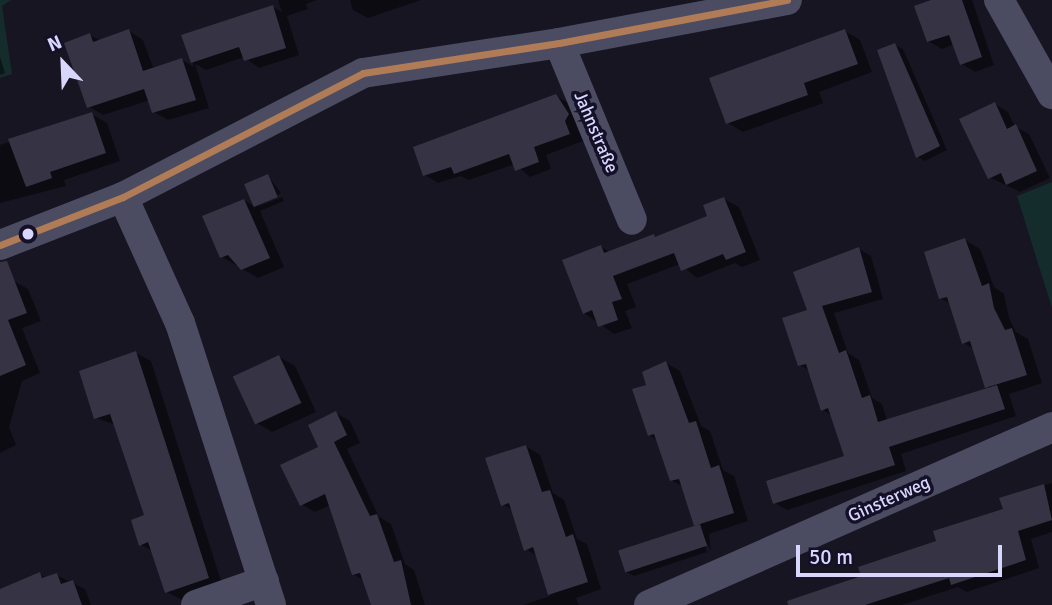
<!DOCTYPE html>
<html>
<head>
<meta charset="utf-8">
<style>
	body { margin:0 }
	#map { position:relative; width:1052px; height:605px; overflow:hidden; background:#171522; font-family:Signika,sans-serif }
	div>[style] { position:absolute }
	.green>* { inset:0; background:#142c2c }
	.shadow>* { inset:0; background:#0007 }
	.building>* { inset:0; background:#353344; transform-origin:0 0 }
	.street>* { height:30px; margin:-15px; padding:0 15px; transform-origin:15px; border-radius:15px; background:#4b4b62 }
	.bus-1>* { height:7px; margin:-3.5px; padding:0 3.5px; transform-origin:3.5px; border-radius:3.5px; background:#b07c57 }
	.dots>* { width:19px; height:19px; translate:-50% -50%; box-sizing:border-box; border:4px solid #131027; border-radius:50% }
	span { translate:-50% -50%; white-space:nowrap; text-align:center; line-height:1.15; -webkit-text-stroke:7px #131027; paint-order:stroke }
	.street-label { font-size:18px; color:#d9d6fe }
	.north { position:absolute; left:28px; top:28px; width:70px; height:70px; -webkit-text-stroke:5px #131027; paint-order:stroke; rotate:337deg; font-size:19px; font-weight:700; line-height:28px; text-align:center; color:#d9d6fe }
	.north::after { content:''; display:block; margin:auto; width:24px; height:32px; background:#d9d6fe; clip-path:polygon(50% 0,100% 100%,50% 72%,0 100%) }
	.scale { position:absolute; left:796px; top:545px; width:206px; height:32px; box-sizing:border-box; border:4px solid #d9d6fe; border-top:0; padding-left:9px; font-size:21px; line-height:24px; white-space:nowrap; color:#d9d6fe; -webkit-text-stroke:5px #131027; paint-order:stroke }
</style>
</head>
<body>
<div id="map">
	<div class="green">
		<div style="clip-path:polygon(0 0,11px 0,2px 6px,12px 74px,0 78px)"></div>
		<div style="clip-path:polygon(1052px 182px,1052px 308px,1017px 196px)"></div>
	</div>
	<div class="shadow">
		<div style="clip-path:polygon(278px 0,317px 0,306px 4px,308px 9px,287px 16px,299px 55px,259px 68px,244px 57px,206px 70px,195px 64px,209px 108px,168px 120px,154px 112px,150px 100px,103px 115px,88px 106px,90px 35px,101px 41px,129px 31px,143px 40px,154px 70px,182px 60px,194px 67px,184px 36px,273px 7px,282px 12px)"></div>
		<div style="clip-path:polygon(350px 0,421px 0,368px 18px,353px 10px)"></div>
		<div style="clip-path:polygon(937px 0,972px 0,994px 65px,975px 72px,962px 64px,955px 44px,942px 49px,928px 41px)"></div>
		<div style="clip-path:polygon(845px 31px,860px 40px,872px 72px,819px 92px,823px 103px,743px 132px,728px 123px)"></div>
		<div style="clip-path:polygon(895px 45px,903px 49px,947px 150px,925px 161px,918px 157px)"></div>
		<div style="clip-path:polygon(0 57px,5px 73px,0 75px)"></div>
		<div style="clip-path:polygon(555px 96px,569px 103px,582px 123px,578px 129px,583px 141px,546px 155px,551px 169px,530px 177px,515px 164px,469px 180px,460px 176px,438px 183px,425px 175px)"></div>
		<div style="clip-path:polygon(995px 104px,1008px 112px,1015px 127px,1029px 134px,1050px 178px,1020px 192px,989px 177px)"></div>
		<div style="clip-path:polygon(91px 114px,107px 123px,120px 161px,64px 180px,66px 186px,0 203px,0 145px)"></div>
		<div style="clip-path:polygon(268px 176px,281px 193px,257px 207px,282px 197px,284px 201px,260px 211px,284px 267px,258px 278px,222px 257px,244px 200px,255px 207px,246px 186px)"></div>
		<div style="clip-path:polygon(724px 199px,739px 207px,760px 260px,742px 267px,735px 263px,697px 278px,680px 264px,627px 284px,636px 307px,625px 311px,632px 328px,614px 334px,584px 313px,601px 247px,610px 252px,653px 236px,658px 238px,710px 217px)"></div>
		<div style="clip-path:polygon(965px 240px,980px 249px,994px 287px,1004px 294px,1009px 318px,1016px 332px,1028px 339px,1042px 383px,1009px 394px,1016px 416px,901px 454px,906px 471px,787px 510px,775px 503px,846px 457px,833px 416px,823px 410px,810px 371px,799px 365px,809px 311px,859px 249px,871px 256px,883px 299px,834px 313px,848px 353px,859px 360px,872px 398px,882px 404px,887px 421px,989px 389px,974px 349px,964px 343px,951px 304px,940px 298px)"></div>
		<div style="clip-path:polygon(14px 281px,28px 289px,41px 321px,22px 328px,40px 373px,22px 381px,9px 427px,16px 445px,0 453px,0 286px)"></div>
		<div style="clip-path:polygon(136px 353px,151px 361px,223px 587px,182px 600px,167px 592px,154px 552px,140px 544px,146px 516px,116px 425px,96px 418px)"></div>
		<div style="clip-path:polygon(279px 357px,295px 366px,316px 412px,272px 432px,257px 423px)"></div>
		<div style="clip-path:polygon(666px 363px,680px 371px,701px 426px,710px 431px,723px 470px,734px 476px,748px 521px,709px 534px,711px 551px,700px 530px,707px 552px,634px 576px,626px 572px,699px 527px,683px 487px,671px 480px,658px 441px,649px 435px,648px 386px)"></div>
		<div style="clip-path:polygon(336px 413px,350px 421px,360px 443px,347px 449px,379px 517px,391px 524px,405px 564px,414px 570px,425px 605px,373px 605px,365px 581px,353px 574px,331px 505px,315px 512px,301px 504px)"></div>
		<div style="clip-path:polygon(526px 446px,540px 455px,553px 493px,564px 500px,577px 539px,587px 544px,601px 589px,576px 598px,579px 605px,523px 605px,550px 596px,537px 556px,526px 549px,513px 510px,502px 504px)"></div>
		<div style="clip-path:polygon(1052px 483px,1052px 532px,1031px 539px,1039px 568px,967px 592px,958px 587px,902px 605px,793px 605px,1005px 510px,1001px 499px)"></div>
		<div style="clip-path:polygon(40px 574px,47px 578px,56px 575px,85px 589px,91px 605px,0 605px,0 591px)"></div>
	</div>
	<div class="building">
		<div style="clip-path:polygon(931px 0,962px 0,982px 57px,960px 65px,949px 35px,927px 42px,914px 6px)"></div>
		<div style="clip-path:polygon(273px 5px,286px 48px,244px 61px,239px 47px,191px 63px,181px 35px)"></div>
		<div style="clip-path:polygon(129px 29px,143px 71px,182px 58px,196px 100px,152px 113px,144px 89px,87px 108px,64px 43px,90px 33px,93px 42px)"></div>
		<div style="clip-path:polygon(845px 29px,858px 64px,804px 83px,808px 95px,726px 124px,709px 78px)"></div>
		<div style="clip-path:polygon(895px 43px,940px 146px,916px 158px,877px 50px)"></div>
		<div style="clip-path:polygon(556px 94px,569px 114px,565px 121px,570px 134px,534px 147px,539px 162px,515px 171px,509px 154px,454px 174px,451px 167px,423px 176px,413px 147px)"></div>
		<div style="clip-path:polygon(995px 102px,1007px 129px,1016px 124px,1037px 171px,1006px 185px,1001px 173px,988px 179px,959px 119px)"></div>
		<div style="clip-path:polygon(92px 112px,106px 153px,50px 172px,52px 178px,26px 187px,8px 139px)"></div>
		<div style="left:268px;top:174px;width:25px;height:26px;rotate:67deg"></div>
		<div style="clip-path:polygon(724px 197px,746px 252px,726px 260px,723px 254px,681px 271px,674px 253px,613px 276px,622px 299px,612px 302px,618px 320px,598px 327px,592px 310px,583px 314px,562px 260px,601px 245px,604px 253px,654px 234px,655px 237px,707px 216px,703px 205px)"></div>
		<div style="clip-path:polygon(244px 199px,270px 258px,241px 270px,228px 255px,220px 258px,202px 216px)"></div>
		<div style="clip-path:polygon(965px 238px,982px 286px,989px 283px,994px 308px,1005px 330px,1012px 328px,1027px 375px,985px 388px,970px 341px,962px 344px,947px 297px,939px 299px,924px 252px)"></div>
		<div style="clip-path:polygon(859px 247px,872px 292px,822px 306px,839px 353px,846px 350px,862px 398px,870px 395px,878px 422px,997px 385px,1005px 409px,889px 447px,895px 465px,773px 504px,766px 481px,844px 456px,828px 408px,821px 411px,806px 364px,798px 366px,782px 318px,807px 310px,793px 272px)"></div>
		<div style="clip-path:polygon(7px 261px,27px 313px,8px 320px,26px 365px,0 376px,0 262px)"></div>
		<div style="clip-path:polygon(136px 351px,209px 578px,165px 593px,148px 542px,139px 546px,131px 520px,144px 515px,110px 414px,94px 419px,79px 371px)"></div>
		<div style="left:279px;top:355px;width:53px;height:51px;rotate:65deg"></div>
		<div style="clip-path:polygon(666px 361px,689px 423px,696px 421px,711px 468px,719px 465px,734px 513px,694px 526px,679px 479px,670px 481px,654px 434px,648px 436px,632px 389px,646px 385px,642px 372px)"></div>
		<div style="clip-path:polygon(336px 411px,347px 435px,334px 442px,370px 516px,377px 514px,394px 562px,401px 560px,411px 605px,371px 605px,360px 573px,352px 575px,325px 494px,300px 506px,280px 465px,318px 447px,308px 425px)"></div>
		<div style="clip-path:polygon(526px 445px,542px 492px,550px 490px,566px 537px,573px 534px,588px 582px,548px 595px,533px 547px,524px 551px,509px 503px,501px 506px,485px 458px)"></div>
		<div style="clip-path:polygon(1044px 484px,1052px 520px,1018px 531px,1026px 560px,951px 585px,949px 578px,865px 605px,788px 605px,787px 601px,861px 576px,858px 567px,936px 541px,933px 531px,1003px 509px,999px 498px)"></div>
		<div style="left:700px;top:524px;width:23px;height:86px;rotate:72deg"></div>
		<div style="clip-path:polygon(40px 572px,42px 578px,57px 573px,61px 584px,73px 580px,82px 605px,0 605px,0 589px)"></div>
	</div>
	<div class="street">
		<div style="left:999px;top:0;width:108px;rotate:60.6deg"></div>
		<div style="left:559px;top:43px;width:191px;rotate:67.6deg"></div>
		<div style="left:123px;top:197px;width:138px;rotate:65.7deg"></div>
		<div style="left:180px;top:323px;width:296px;rotate:72.1deg"></div>
		<div style="left:0;top:245px;width:132px;rotate:-21.3deg"></div>
		<div style="left:123px;top:197px;width:270px;rotate:-27.3deg"></div>
		<div style="left:363px;top:73px;width:198px;rotate:-8.7deg"></div>
		<div style="left:559px;top:43px;width:232px;rotate:-10.7deg"></div>
		<div style="left:196px;top:605px;width:72px;rotate:-19.4deg"></div>
		<div style="left:649px;top:605px;width:441px;rotate:-23.8deg"></div>
	</div>
	<div class="bus-1">
		<div style="left:0;top:245px;width:132px;rotate:-21.3deg"></div>
		<div style="left:123px;top:197px;width:270px;rotate:-27.3deg"></div>
		<div style="left:363px;top:73px;width:198px;rotate:-8.7deg"></div>
		<div style="left:559px;top:43px;width:232px;rotate:-10.7deg"></div>
	</div>
	<div class="dots">
		<div style="left:28px;top:234px;background:#d9d6fe"></div>
	</div>
	<div class="street-label">
		<span style="left:596px;top:132px;rotate:67deg">Jahnstraße</span>
		<span style="left:889px;top:499px;rotate:-24deg">Ginsterweg</span>
	</div>
	<div class="north">N</div>
	<div class="scale">50 m</div>
</div>
</body>
</html>
